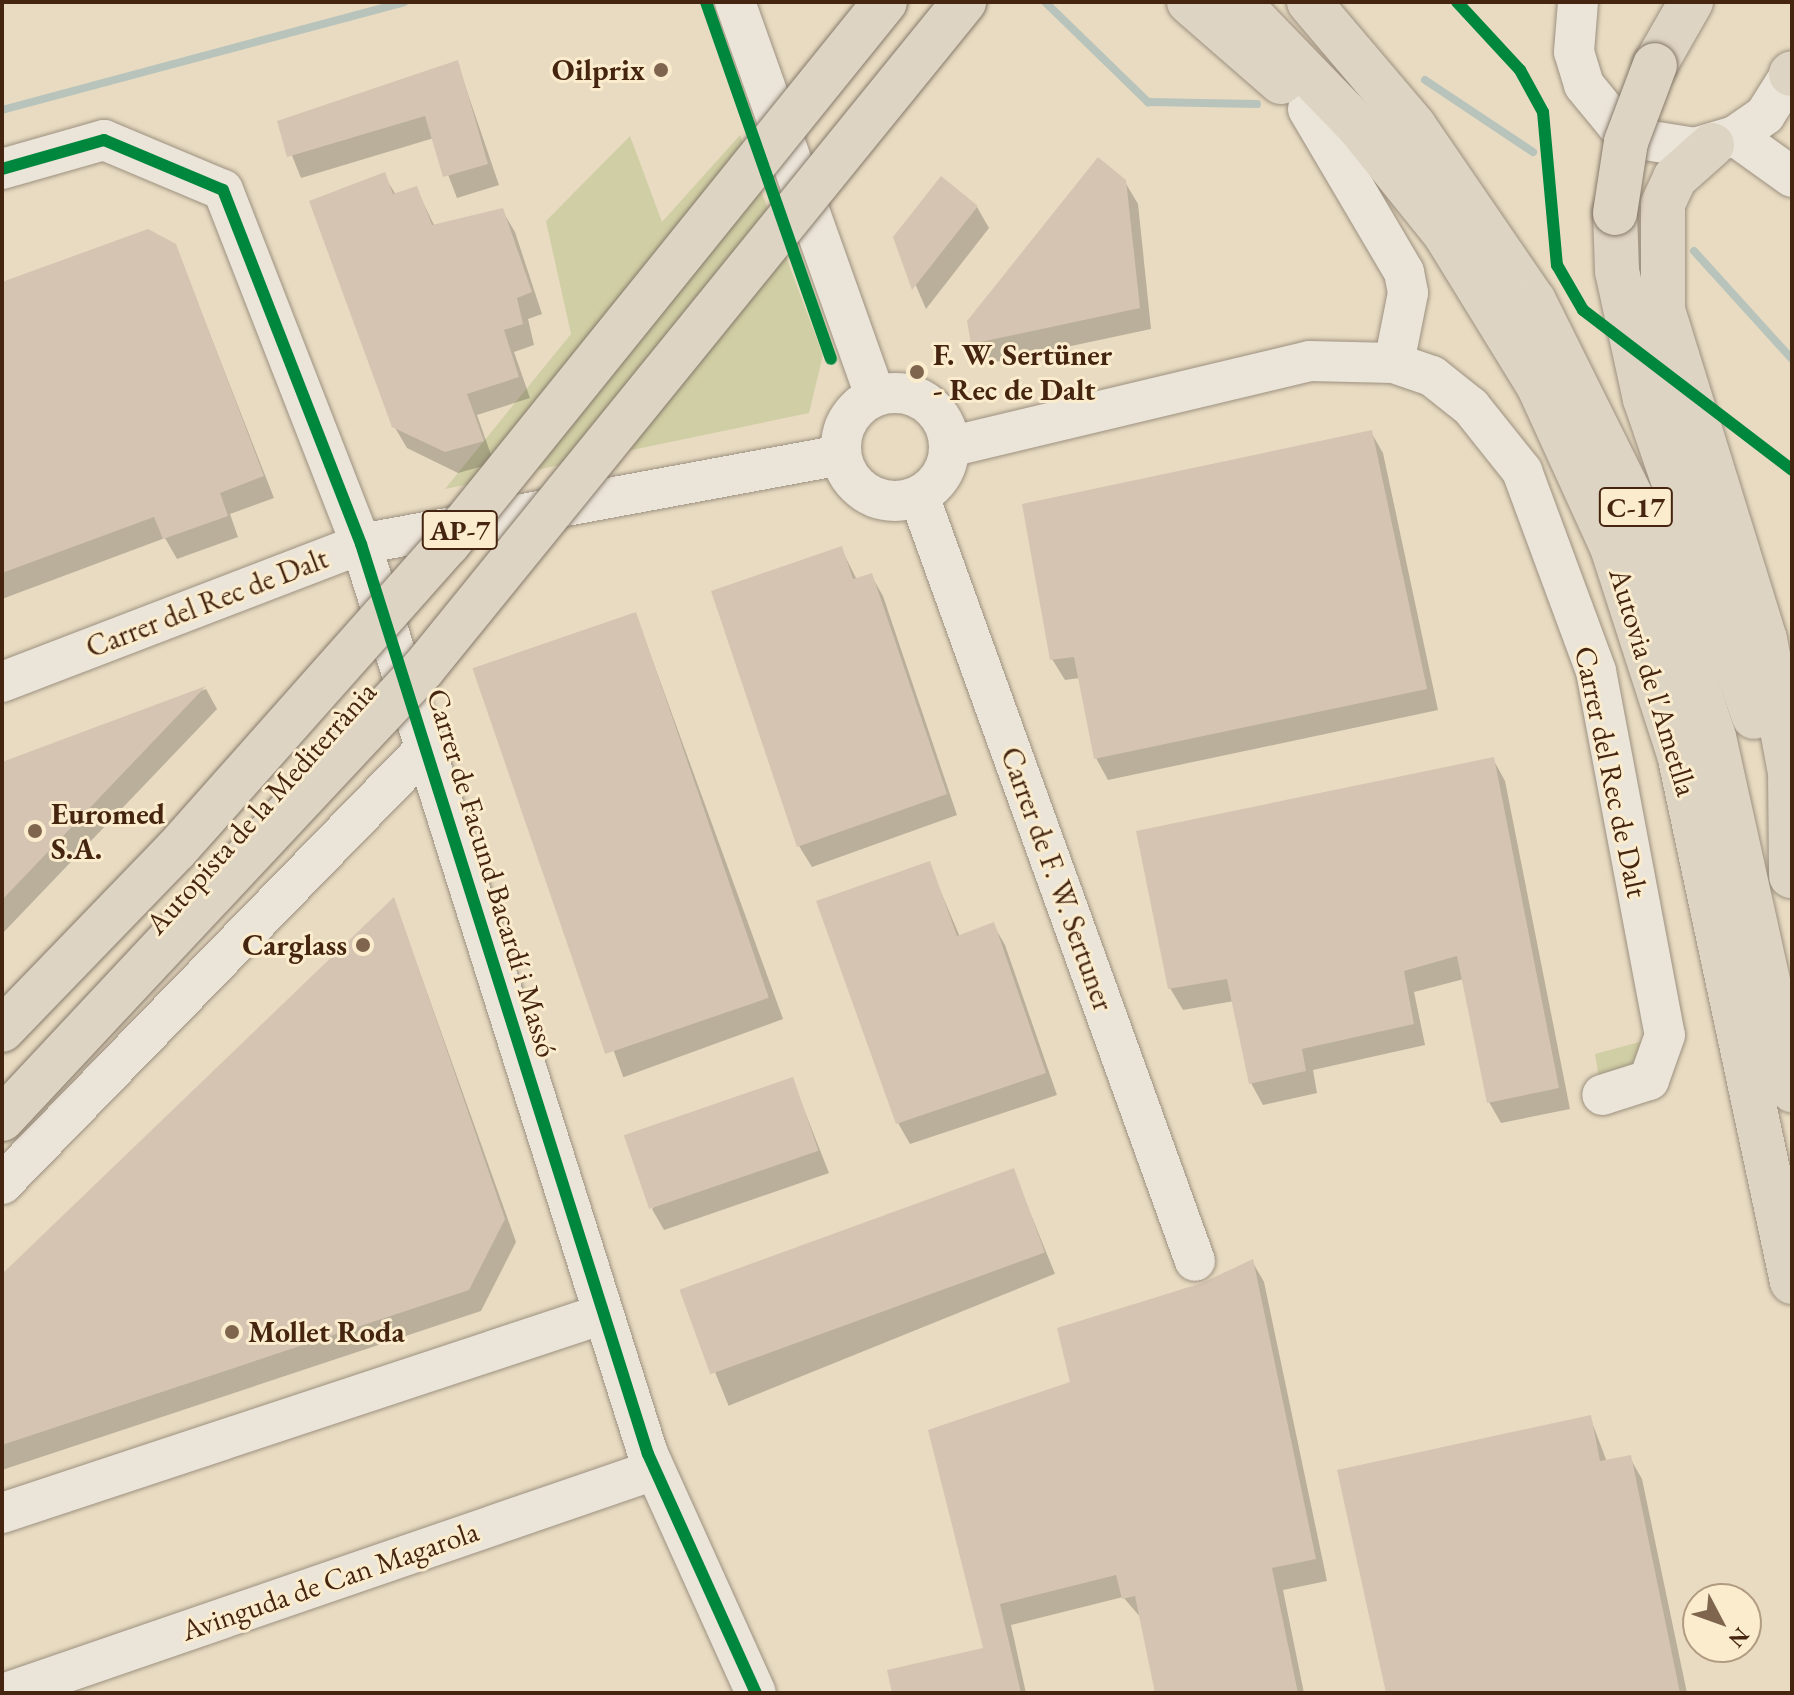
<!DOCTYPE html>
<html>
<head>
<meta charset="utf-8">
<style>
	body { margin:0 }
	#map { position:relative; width:1794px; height:1695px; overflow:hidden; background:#e8dbc1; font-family:"EB Garamond",serif }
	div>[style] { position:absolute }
	.green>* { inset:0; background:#d0cea4 }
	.shadow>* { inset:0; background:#0003; transform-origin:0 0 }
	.stream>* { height:8px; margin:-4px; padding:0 4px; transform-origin:4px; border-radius:4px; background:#b8c4bb }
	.building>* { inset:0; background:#d5c4b2; transform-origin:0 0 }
	.roads { filter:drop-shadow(0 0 2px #9d9180) drop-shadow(0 0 2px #9d9180) }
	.minor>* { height:40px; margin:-20px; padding:0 20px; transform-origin:20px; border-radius:20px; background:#ebe4d8 }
	.minor>.ring { margin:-20px; padding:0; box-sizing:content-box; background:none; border:40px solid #ebe4d8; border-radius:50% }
	.highway>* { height:44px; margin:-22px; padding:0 22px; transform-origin:22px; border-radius:22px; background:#ded4c3 }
	.bridges { filter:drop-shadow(0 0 2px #85796a) drop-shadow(0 0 2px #85796a) }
	.highway-bridge>* { height:44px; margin:-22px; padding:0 22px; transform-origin:22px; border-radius:22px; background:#ded4c3 }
	.cycleway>* { height:12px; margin:-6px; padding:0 6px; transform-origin:6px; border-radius:6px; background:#00873e }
	.dots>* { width:22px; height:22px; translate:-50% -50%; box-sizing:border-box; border:4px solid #faeccd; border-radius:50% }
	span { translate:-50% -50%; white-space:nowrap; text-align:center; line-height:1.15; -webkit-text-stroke:6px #faeccd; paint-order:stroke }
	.shield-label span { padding:2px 6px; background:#faeccd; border:2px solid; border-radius:6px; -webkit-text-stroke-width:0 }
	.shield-label { font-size:28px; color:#462510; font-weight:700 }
	.poi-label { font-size:30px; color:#462510; font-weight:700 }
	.right { translate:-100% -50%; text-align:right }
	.left { translate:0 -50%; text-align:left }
	.street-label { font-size:30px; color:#462510 }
	.frame { position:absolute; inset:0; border:4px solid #462510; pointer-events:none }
	.north { position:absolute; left:1682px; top:1583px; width:80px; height:80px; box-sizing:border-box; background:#faeccd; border:2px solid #b29c81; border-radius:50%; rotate:131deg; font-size:22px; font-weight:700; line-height:32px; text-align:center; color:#462510 }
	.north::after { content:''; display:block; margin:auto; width:28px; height:36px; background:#7f654e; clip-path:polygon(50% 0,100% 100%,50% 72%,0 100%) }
</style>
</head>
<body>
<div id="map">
	<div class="green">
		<div style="clip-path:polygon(740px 135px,823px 355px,809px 413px,445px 489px,571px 334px,546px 221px,630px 136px,662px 222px)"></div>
		<div style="clip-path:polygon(1643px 1041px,1642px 1054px,1622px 1074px,1599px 1078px,1595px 1054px)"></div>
	</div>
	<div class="shadow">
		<div style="clip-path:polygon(457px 62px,499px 185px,457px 198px,434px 138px,301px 178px,279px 123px)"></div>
		<div style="clip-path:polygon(384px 175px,396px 195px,416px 188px,435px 227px,502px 210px,515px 232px,542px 314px,528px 319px,534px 345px,514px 352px,530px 398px,477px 415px,494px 463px,458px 473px,407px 448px,394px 426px)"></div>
		<div style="clip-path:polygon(1125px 182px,1138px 204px,1151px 329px,986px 364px,973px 343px)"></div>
		<div style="clip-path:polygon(977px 207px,989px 228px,926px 309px,895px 237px)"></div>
		<div style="clip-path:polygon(175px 245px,274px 498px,230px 514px,238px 537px,177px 559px,165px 538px,2px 599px,2px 284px)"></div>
		<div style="clip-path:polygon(1371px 432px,1383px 453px,1438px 710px,1108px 780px,1096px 758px,1080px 678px,1065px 680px,1052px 659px)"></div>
		<div style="clip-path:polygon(841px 548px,857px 580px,871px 575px,883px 596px,957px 815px,812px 867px,799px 846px)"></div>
		<div style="left:636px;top:615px;width:430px;height:170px;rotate:70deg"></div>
		<div style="clip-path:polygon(206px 689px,217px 709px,2px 934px,2px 764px)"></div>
		<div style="clip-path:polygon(1493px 759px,1505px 781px,1570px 1109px,1501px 1123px,1489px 1102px,1464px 979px,1414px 992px,1425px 1045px,1313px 1070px,1317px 1093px,1263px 1105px,1251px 1083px,1234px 1001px,1183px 1010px,1170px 988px)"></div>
		<div style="clip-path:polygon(929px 864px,960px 937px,993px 924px,1005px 945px,1057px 1095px,910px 1144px,898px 1123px)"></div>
		<div style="clip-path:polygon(394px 900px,516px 1242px,481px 1311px,2px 1470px,2px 1277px)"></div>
		<div style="clip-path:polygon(792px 1079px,829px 1173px,664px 1230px,652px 1209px)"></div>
		<div style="left:1013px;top:1170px;width:112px;height:352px;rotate:68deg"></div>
		<div style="clip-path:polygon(1252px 1261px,1264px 1282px,1327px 1581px,1283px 1590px,1304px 1693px,1157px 1693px,1142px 1619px,1123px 1597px,1011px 1625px,1026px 1693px,895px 1693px,985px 1649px,1072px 1383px,1203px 1285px)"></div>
		<div style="clip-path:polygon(1590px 1417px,1607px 1462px,1630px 1458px,1642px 1479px,1687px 1693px,1388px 1693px)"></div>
	</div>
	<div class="stream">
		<div style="left:1045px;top:2px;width:144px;rotate:44.2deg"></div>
		<div style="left:1148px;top:102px;width:109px;rotate:1.1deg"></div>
		<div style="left:1425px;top:80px;width:130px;rotate:33.7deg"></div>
		<div style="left:2px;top:110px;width:416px;rotate:-15deg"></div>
		<div style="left:1694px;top:251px;width:146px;rotate:47.8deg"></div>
	</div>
	<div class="building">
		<div style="clip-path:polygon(458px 60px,488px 164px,443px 177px,425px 116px,287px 157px,277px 121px)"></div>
		<div style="clip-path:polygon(1098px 157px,1126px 180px,1140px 308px,971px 344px,967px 321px)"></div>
		<div style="clip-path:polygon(385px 172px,393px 194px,417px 186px,432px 225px,503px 208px,532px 292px,517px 298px,523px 324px,504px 330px,519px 377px,467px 394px,484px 441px,445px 452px,392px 427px,309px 201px)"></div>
		<div style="clip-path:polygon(941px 176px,978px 206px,912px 290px,893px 237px)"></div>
		<div style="clip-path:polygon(148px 229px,176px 244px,264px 476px,220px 493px,228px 516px,163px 539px,154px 517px,2px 573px,2px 282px)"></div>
		<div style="clip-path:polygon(1372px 430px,1427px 689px,1094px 759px,1074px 657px,1050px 660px,1022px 504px)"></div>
		<div style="clip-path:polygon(842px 546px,853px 579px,872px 573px,947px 794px,797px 847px,711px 591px)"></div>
		<div style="left:636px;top:612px;width:408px;height:173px;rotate:71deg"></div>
		<div style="clip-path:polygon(206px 686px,2px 900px,2px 762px)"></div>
		<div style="clip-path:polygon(1494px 757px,1559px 1088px,1487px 1103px,1457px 956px,1404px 971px,1414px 1024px,1302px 1049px,1306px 1071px,1249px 1084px,1227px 979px,1168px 989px,1136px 831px)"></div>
		<div style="clip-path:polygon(930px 861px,957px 936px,994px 922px,1046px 1073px,896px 1124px,816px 901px)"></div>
		<div style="clip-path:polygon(394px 897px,505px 1219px,469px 1290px,2px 1445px,2px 1274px)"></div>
		<div style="left:793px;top:1077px;width:78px;height:179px;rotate:71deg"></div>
		<div style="left:1014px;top:1168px;width:90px;height:356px;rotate:70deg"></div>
		<div style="clip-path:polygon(1253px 1259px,1316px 1559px,1272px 1568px,1298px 1693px,1155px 1693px,1135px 1596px,1122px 1599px,1116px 1575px,1000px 1604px,1021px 1693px,892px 1693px,887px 1670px,983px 1648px,928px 1430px,1070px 1382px,1057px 1328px,1202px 1283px)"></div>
		<div style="clip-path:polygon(1591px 1415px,1600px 1461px,1631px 1455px,1680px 1693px,1386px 1693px,1337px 1470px)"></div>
	</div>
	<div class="roads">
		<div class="minor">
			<div style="left:735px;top:2px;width:417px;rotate:70.4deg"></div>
			<div style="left:1578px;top:2px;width:50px;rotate:94.6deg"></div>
			<div style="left:1574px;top:52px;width:34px;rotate:73deg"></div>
			<div style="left:1584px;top:85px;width:50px;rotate:50.6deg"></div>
			<div style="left:1616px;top:124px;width:33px;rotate:29deg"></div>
			<div style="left:1645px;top:140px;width:51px;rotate:9.1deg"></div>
			<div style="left:1695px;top:148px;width:42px;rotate:-16.7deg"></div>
			<div style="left:1735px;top:136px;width:37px;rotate:-35deg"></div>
			<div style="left:1765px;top:115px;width:51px;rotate:-57.9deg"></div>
			<div style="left:1308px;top:109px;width:189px;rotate:59.5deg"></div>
			<div style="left:1404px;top:272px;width:21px;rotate:79deg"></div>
			<div style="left:1408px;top:293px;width:71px;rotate:101.3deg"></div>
			<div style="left:1735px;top:136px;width:70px;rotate:35.7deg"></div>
			<div style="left:2px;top:169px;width:106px;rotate:-15.9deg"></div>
			<div style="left:104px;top:140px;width:129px;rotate:22.8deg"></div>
			<div style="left:223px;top:190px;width:380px;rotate:68.7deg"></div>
			<div style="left:361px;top:544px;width:954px;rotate:72.5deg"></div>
			<div style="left:648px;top:1454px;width:262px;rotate:65.7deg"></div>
			<div class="ring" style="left:841px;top:393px;width:68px;height:68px"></div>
			<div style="left:949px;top:447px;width:371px;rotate:-13.4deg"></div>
			<div style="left:1310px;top:361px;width:84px;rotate:1.4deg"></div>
			<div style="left:1394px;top:363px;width:40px;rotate:18.9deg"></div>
			<div style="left:1432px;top:376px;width:50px;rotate:38.5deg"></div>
			<div style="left:1471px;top:407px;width:82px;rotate:51.4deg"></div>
			<div style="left:1522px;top:471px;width:213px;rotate:69.7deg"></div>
			<div style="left:1596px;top:671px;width:370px;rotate:79.3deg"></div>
			<div style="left:1665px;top:1035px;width:48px;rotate:109.6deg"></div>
			<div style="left:1649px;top:1080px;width:49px;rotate:162.3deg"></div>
			<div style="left:919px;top:496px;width:813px;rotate:70.16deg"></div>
			<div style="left:2px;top:682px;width:385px;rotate:-21deg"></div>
			<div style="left:361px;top:544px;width:486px;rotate:-10.5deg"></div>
			<div style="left:2px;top:1184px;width:608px;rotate:-45.8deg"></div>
			<div style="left:2px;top:1513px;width:633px;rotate:-18.32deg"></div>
			<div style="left:6px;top:1693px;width:685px;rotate:-18.99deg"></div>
		</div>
		<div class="highway">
			<div style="left:1189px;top:2px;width:122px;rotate:41deg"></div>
			<div style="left:1238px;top:2px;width:174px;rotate:45.9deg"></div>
			<div style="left:1359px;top:127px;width:137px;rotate:51.2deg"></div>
			<div style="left:1445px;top:234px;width:180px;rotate:58.4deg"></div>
			<div style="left:1539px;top:387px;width:176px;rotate:65.5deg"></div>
			<div style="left:1612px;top:547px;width:218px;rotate:72.1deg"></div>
			<div style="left:1679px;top:754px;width:540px;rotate:77.92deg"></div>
			<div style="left:1309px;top:2px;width:162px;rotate:49.7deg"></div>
			<div style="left:1414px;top:126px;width:212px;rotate:55.6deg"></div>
			<div style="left:1534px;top:301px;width:250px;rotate:63.6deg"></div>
			<div style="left:1645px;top:525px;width:223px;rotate:72deg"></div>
			<div style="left:1714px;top:737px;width:362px;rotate:77.5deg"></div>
			<div style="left:1655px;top:65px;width:73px;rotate:-60.3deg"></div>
			<div style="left:1791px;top:74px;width:1px;rotate:-45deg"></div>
			<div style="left:1712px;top:145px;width:50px;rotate:138.3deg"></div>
			<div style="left:1675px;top:178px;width:29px;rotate:115deg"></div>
			<div style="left:1663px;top:204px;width:106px;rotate:90deg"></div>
			<div style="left:1663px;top:310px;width:344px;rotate:72.8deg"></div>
			<div style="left:1765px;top:639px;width:135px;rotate:79.4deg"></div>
			<div style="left:1790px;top:772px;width:104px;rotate:89.4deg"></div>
			<div style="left:1615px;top:213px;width:58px;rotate:88deg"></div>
			<div style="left:1617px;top:271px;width:131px;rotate:77.7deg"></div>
			<div style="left:1645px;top:399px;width:336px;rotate:71.1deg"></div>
		</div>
	</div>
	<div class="bridges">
		<div class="highway-bridge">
			<div style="left:1615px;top:213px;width:72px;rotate:-81.2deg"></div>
			<div style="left:1626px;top:142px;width:82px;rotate:-69.4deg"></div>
			<div style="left:2px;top:1030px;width:249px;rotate:-46deg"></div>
			<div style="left:175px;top:851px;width:411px;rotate:-48.4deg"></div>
			<div style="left:448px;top:544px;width:696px;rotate:-51.12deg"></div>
			<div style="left:2px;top:1119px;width:616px;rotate:-46.91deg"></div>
			<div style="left:423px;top:669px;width:859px;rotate:-50.95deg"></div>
		</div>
	</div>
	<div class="cycleway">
		<div style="left:706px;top:2px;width:378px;rotate:70.7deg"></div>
		<div style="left:1457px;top:2px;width:93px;rotate:47.2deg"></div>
		<div style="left:1520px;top:70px;width:48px;rotate:61.3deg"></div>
		<div style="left:1543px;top:112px;width:154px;rotate:84.8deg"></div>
		<div style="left:1557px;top:265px;width:52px;rotate:60deg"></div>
		<div style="left:1583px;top:310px;width:263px;rotate:37.4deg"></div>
		<div style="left:2px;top:169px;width:106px;rotate:-15.9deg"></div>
		<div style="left:104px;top:140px;width:129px;rotate:22.8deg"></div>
		<div style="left:223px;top:190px;width:380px;rotate:68.7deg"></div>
		<div style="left:361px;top:544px;width:954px;rotate:72.5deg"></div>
		<div style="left:648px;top:1454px;width:262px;rotate:65.7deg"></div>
	</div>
	<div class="dots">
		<div style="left:661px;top:70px;background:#7f654e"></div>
		<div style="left:917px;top:372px;background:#7f654e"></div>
		<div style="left:35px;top:831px;background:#7f654e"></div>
		<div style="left:363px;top:945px;background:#7f654e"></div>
		<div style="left:232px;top:1332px;background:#7f654e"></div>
	</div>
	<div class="shield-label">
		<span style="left:1636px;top:507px">C-17</span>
		<span style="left:460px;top:530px">AP-7</span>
	</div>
	<div class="poi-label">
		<span class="right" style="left:645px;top:70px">Oilprix</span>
		<span class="left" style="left:933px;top:372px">F. W. Sertüner<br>- Rec de Dalt</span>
		<span class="left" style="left:51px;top:831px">Euromed<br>S.A.</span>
		<span class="right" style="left:347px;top:945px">Carglass</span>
		<span class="left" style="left:248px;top:1332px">Mollet Roda</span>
	</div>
	<div class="street-label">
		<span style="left:207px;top:603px;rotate:-21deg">Carrer del Rec de Dalt</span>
		<span style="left:1653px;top:682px;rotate:73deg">Autovia de l'Ametlla</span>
		<span style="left:1611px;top:772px;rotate:78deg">Carrer del Rec de Dalt</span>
		<span style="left:261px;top:808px;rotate:-48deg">Autopista de la Mediterrània</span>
		<span style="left:492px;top:873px;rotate:73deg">Carrer de Facund Bacardí i Massó</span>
		<span style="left:1057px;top:879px;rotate:70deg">Carrer de F. W. Sertuner</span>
		<span style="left:330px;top:1581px;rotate:-19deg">Avinguda de Can Magarola</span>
	</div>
	<div class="frame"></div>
	<div class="north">N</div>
</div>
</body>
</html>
